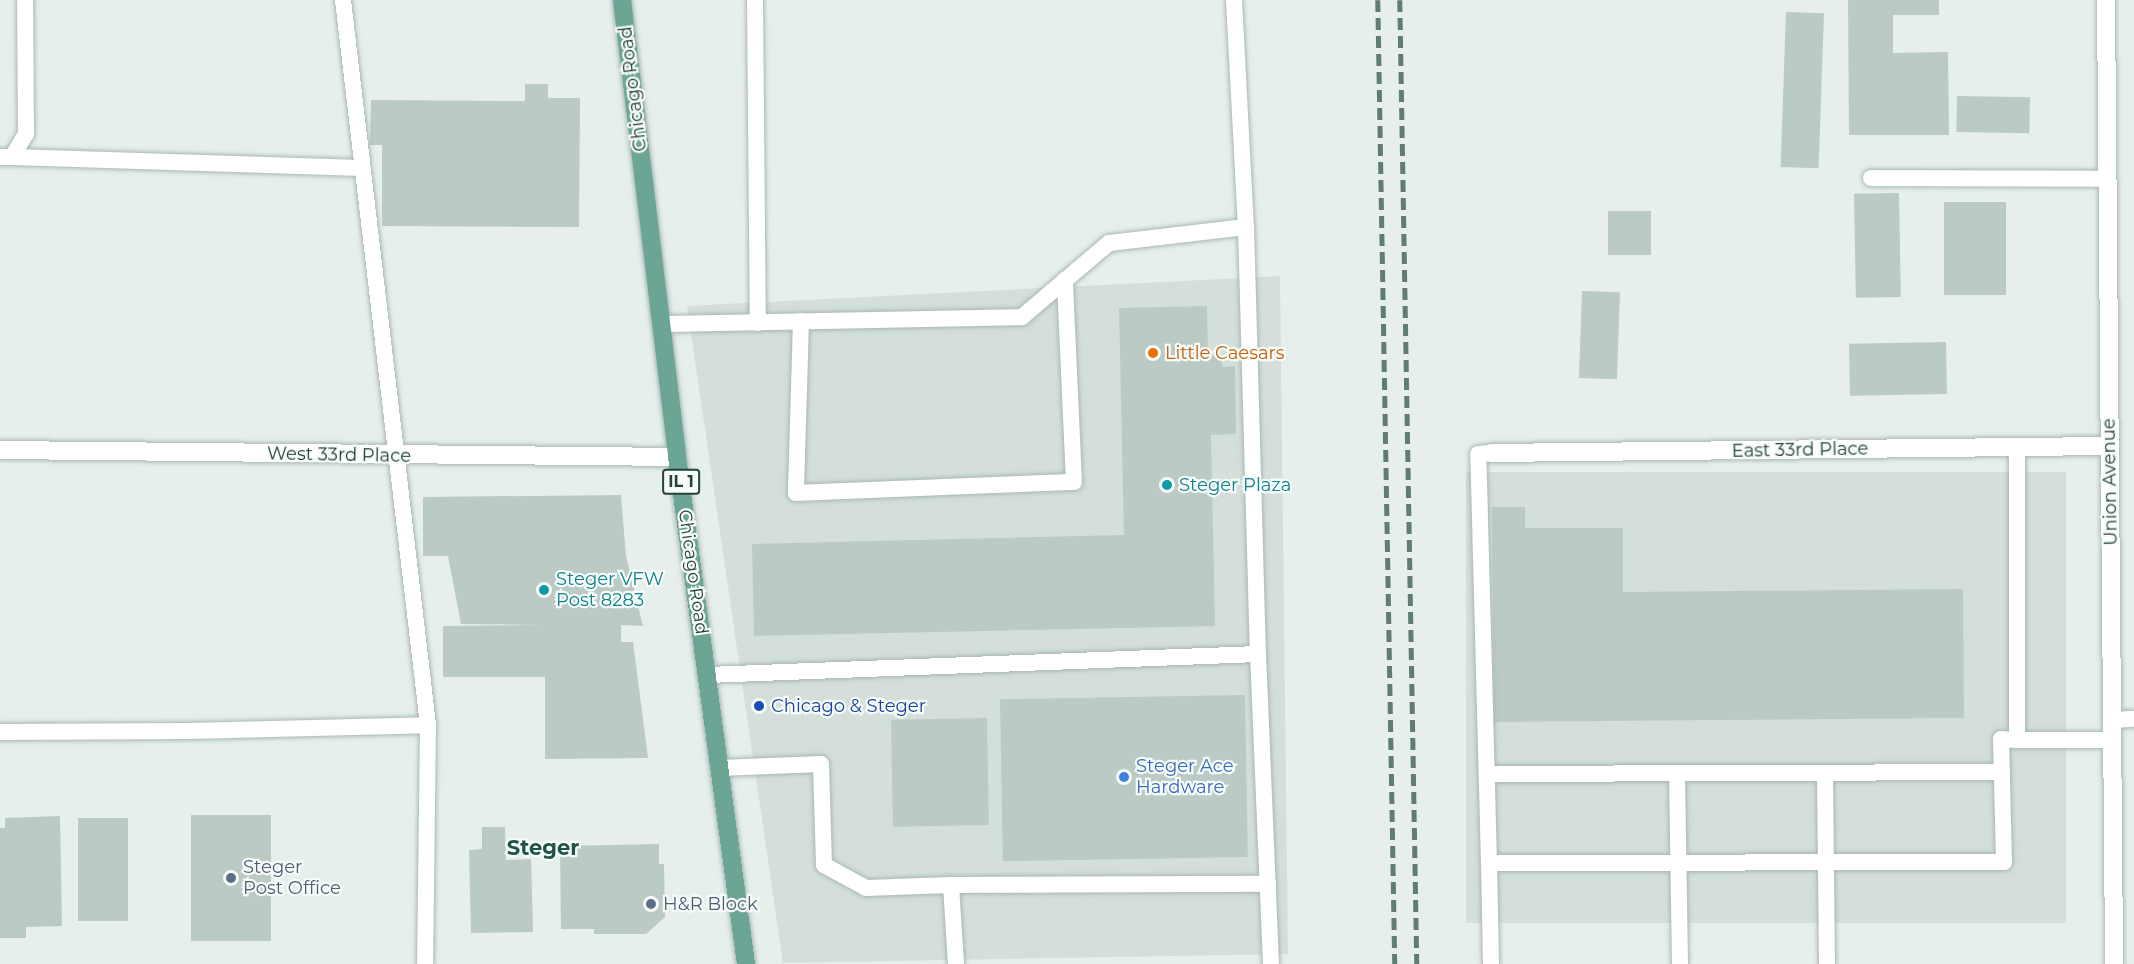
<!DOCTYPE html>
<html>
<head>
<meta charset="utf-8">
<style>
	body { margin:0 }
	#map { position:relative; width:2134px; height:964px; overflow:hidden; background:#e6efeb; font-family:Montserrat,sans-serif }
	div>[style] { position:absolute }
	.built>* { inset:0; background:#d4dfda; transform-origin:0 0 }
	.building>* { inset:0; background:#bbcac4; transform-origin:0 0 }
	.roads { filter:drop-shadow(0 0 2px #a8b8b2) drop-shadow(0 0 2px #a8b8b2) }
	.lane>* { height:16px; margin:-8px; padding:0 8px; transform-origin:8px; border-radius:8px; background:#fff }
	.street>* { height:18px; margin:-9px; padding:0 9px; transform-origin:9px; border-radius:9px; background:#fff }
	.primary>* { height:18px; margin:-9px; padding:0 9px; transform-origin:9px; border-radius:9px; background:#6aa596 }
	.rail>* { height:4.5px; margin-top:-2.25px; transform-origin:0; background:repeating-linear-gradient(90deg,#5f7d75 0 12px,transparent 0 18px) }
	.dots>* { width:16px; height:16px; translate:-50% -50%; box-sizing:border-box; border:3px solid #f7fbf9; border-radius:50% }
	span { translate:-50% -50%; white-space:nowrap; text-align:center; line-height:1.15; -webkit-text-stroke:4.5px #f7fbf9; paint-order:stroke }
	.shield-label span { padding:2px 4px; background:#f7fbf9; border:2px solid; border-radius:4px; -webkit-text-stroke-width:0 }
	.shield-label { font-size:16px; color:#24423a; font-weight:700 }
	.street-label { font-size:18px; color:#24423a }
	.food-label { font-size:18px; color:#c56008 }
	.left { translate:0 -50%; text-align:left }
	.culture-label { font-size:18px; color:#0d838f }
	.transit-label { font-size:18px; color:#164399 }
	.shop-label { font-size:18px; color:#366cbe }
	.service-label { font-size:18px; color:#4e5e75 }
	.quarter-label { font-size:21px; color:#1f5548; font-weight:700 }
</style>
</head>
<body>
<div id="map">
	<div class="built">
		<div style="clip-path:polygon(1280px 276px,1288px 954px,783px 963px,687px 306px)"></div>
		<div style="left:2066px;top:472px;width:451px;height:600px;rotate:90deg"></div>
	</div>
	<div class="building">
		<div style="clip-path:polygon(1848px 0,1939px 0,1939px 15px,1893px 15px,1893px 53px,1948px 52px,1949px 135px,1849px 135px)"></div>
		<div style="left:1786px;top:12px;width:38px;height:155px;rotate:2deg"></div>
		<div style="clip-path:polygon(525px 84px,548px 84px,548px 98px,580px 98px,579px 227px,382px 226px,382px 145px,370px 145px,371px 100px,525px 101px)"></div>
		<div style="left:1957px;top:96px;width:73px;height:36px;rotate:1deg"></div>
		<div style="left:1899px;top:193px;width:104px;height:45px;rotate:89deg"></div>
		<div style="left:2006px;top:202px;width:93px;height:62px;rotate:90deg"></div>
		<div style="left:1608px;top:211px;width:43px;height:44px"></div>
		<div style="left:1582px;top:291px;width:38px;height:87px;rotate:2deg"></div>
		<div style="clip-path:polygon(1207px 306px,1208px 356px,1222px 356px,1222px 367px,1235px 366px,1236px 434px,1211px 435px,1215px 626px,754px 636px,752px 544px,1124px 535px,1119px 308px)"></div>
		<div style="left:1946px;top:342px;width:52px;height:97px;rotate:89deg"></div>
		<div style="clip-path:polygon(621px 495px,626px 556px,643px 626px,621px 625px,621px 642px,633px 642px,648px 758px,545px 759px,545px 677px,443px 677px,443px 626px,541px 625px,461px 624px,448px 556px,423px 556px,423px 497px)"></div>
		<div style="clip-path:polygon(1492px 507px,1525px 507px,1525px 528px,1623px 528px,1623px 592px,1963px 589px,1964px 718px,1494px 722px)"></div>
		<div style="left:1245px;top:695px;width:162px;height:245px;rotate:89deg"></div>
		<div style="left:987px;top:718px;width:107px;height:96px;rotate:89deg"></div>
		<div style="left:191px;top:815px;width:80px;height:126px"></div>
		<div style="clip-path:polygon(60px 816px,62px 926px,26px 927px,26px 938px,0 938px,0 828px,5px 828px,5px 818px)"></div>
		<div style="left:78px;top:818px;width:50px;height:103px"></div>
		<div style="clip-path:polygon(482px 827px,505px 827px,506px 860px,531px 859px,533px 932px,471px 933px,469px 850px,482px 849px)"></div>
		<div style="clip-path:polygon(659px 844px,659px 864px,664px 864px,665px 917px,646px 934px,594px 934px,594px 929px,561px 929px,560px 846px)"></div>
	</div>
	<div class="roads">
		<div class="lane">
			<div style="left:343px;top:0;width:730px;rotate:83.31deg"></div>
			<div style="left:428px;top:725px;width:239px;rotate:90.7deg"></div>
			<div style="left:755px;top:0;width:323px;rotate:89.5deg"></div>
			<div style="left:1234px;top:0;width:227px;rotate:87deg"></div>
			<div style="left:1246px;top:227px;width:427px;rotate:88.4deg"></div>
			<div style="left:1258px;top:654px;width:310px;rotate:87.6deg"></div>
			<div style="left:0;top:157px;width:12px"></div>
			<div style="left:12px;top:157px;width:27px;rotate:-59deg"></div>
			<div style="left:26px;top:134px;width:134px;rotate:-90.4deg"></div>
			<div style="left:12px;top:157px;width:350px;rotate:1.8deg"></div>
			<div style="left:1871px;top:178px;width:236px;rotate:0.2deg"></div>
			<div style="left:801px;top:321px;width:172px;rotate:91.7deg"></div>
			<div style="left:796px;top:493px;width:278px;rotate:-2.3deg"></div>
			<div style="left:1074px;top:482px;width:202px;rotate:-92.6deg"></div>
			<div style="left:661px;top:324px;width:361px;rotate:-1.1deg"></div>
			<div style="left:1022px;top:317px;width:114px;rotate:-40.4deg"></div>
			<div style="left:1109px;top:243px;width:138px;rotate:-6.7deg"></div>
			<div style="left:2017px;top:447px;width:293px;rotate:90deg"></div>
			<div style="left:2017px;top:740px;width:95px"></div>
			<div style="left:707px;top:675px;width:551px;rotate:-2.18deg"></div>
			<div style="left:2112px;top:720px;width:22px;rotate:-3deg"></div>
			<div style="left:0;top:732px;width:188px;rotate:-0.3deg"></div>
			<div style="left:188px;top:731px;width:240px;rotate:-1.4deg"></div>
			<div style="left:719px;top:768px;width:102px;rotate:-2.2deg"></div>
			<div style="left:821px;top:764px;width:101px;rotate:88.3deg"></div>
			<div style="left:824px;top:865px;width:48px;rotate:28.7deg"></div>
			<div style="left:866px;top:888px;width:85px;rotate:-2deg"></div>
			<div style="left:951px;top:885px;width:79px;rotate:86.4deg"></div>
			<div style="left:1825px;top:773px;width:191px;rotate:89.4deg"></div>
			<div style="left:1487px;top:774px;width:515px;rotate:-0.22deg"></div>
			<div style="left:1677px;top:774px;width:190px;rotate:89.1deg"></div>
			<div style="left:1489px;top:863px;width:409px;rotate:-91.5deg"></div>
			<div style="left:1478px;top:454px;width:13px;rotate:-4deg"></div>
			<div style="left:951px;top:885px;width:317px;rotate:-0.2deg"></div>
			<div style="left:1491px;top:964px;width:101px;rotate:-91.1deg"></div>
			<div style="left:1489px;top:863px;width:515px;rotate:-0.11deg"></div>
			<div style="left:2004px;top:862px;width:123px;rotate:-91.4deg"></div>
			<div style="left:2001px;top:739px;width:16px;rotate:4deg"></div>
		</div>
		<div class="street">
			<div style="left:2106px;top:0;width:964px;rotate:89.52deg"></div>
			<div style="left:0;top:450px;width:677px;rotate:0.59deg"></div>
			<div style="left:1491px;top:453px;width:618px;rotate:-0.65deg"></div>
		</div>
		<div class="primary">
			<div style="left:622px;top:0;width:460px;rotate:83.1deg"></div>
			<div style="left:677px;top:457px;width:512px;rotate:82.25deg"></div>
		</div>
	</div>
	<div class="rail">
		<div style="left:1378px;top:0;width:964px;rotate:88.99deg"></div>
		<div style="left:1400px;top:0;width:964px;rotate:88.99deg"></div>
	</div>
	<div class="dots">
		<div style="left:1153px;top:353px;background:#e8710a"></div>
		<div style="left:1167px;top:485px;background:#0f9aa8"></div>
		<div style="left:544px;top:590px;background:#0f9aa8"></div>
		<div style="left:759px;top:706px;background:#1a4fb4"></div>
		<div style="left:1124px;top:777px;background:#3f7fe0"></div>
		<div style="left:231px;top:878px;background:#5c6f8a"></div>
		<div style="left:651px;top:904px;background:#5c6f8a"></div>
	</div>
	<div class="shield-label">
		<span style="left:681px;top:482px">IL 1</span>
	</div>
	<div class="street-label">
		<span style="left:633px;top:89px;rotate:-97deg">Chicago Road</span>
		<span style="left:1800px;top:450px;rotate:-1deg">East 33rd Place</span>
		<span style="left:339px;top:455px;rotate:1deg">West 33rd Place</span>
		<span style="left:2110px;top:482px;rotate:-91deg">Union Avenue</span>
		<span style="left:693px;top:572px;rotate:82deg">Chicago Road</span>
	</div>
	<div class="food-label">
		<span class="left" style="left:1165px;top:353px">Little Caesars</span>
	</div>
	<div class="culture-label">
		<span class="left" style="left:1179px;top:485px">Steger Plaza</span>
		<span class="left" style="left:556px;top:590px">Steger VFW<br>Post 8283</span>
	</div>
	<div class="transit-label">
		<span class="left" style="left:771px;top:706px">Chicago &amp; Steger</span>
	</div>
	<div class="shop-label">
		<span class="left" style="left:1136px;top:777px">Steger Ace<br>Hardware</span>
	</div>
	<div class="service-label">
		<span class="left" style="left:243px;top:878px">Steger<br>Post Office</span>
		<span class="left" style="left:663px;top:904px">H&amp;R Block</span>
	</div>
	<div class="quarter-label">
		<span style="left:543px;top:848px">Steger</span>
	</div>
</div>
</body>
</html>
